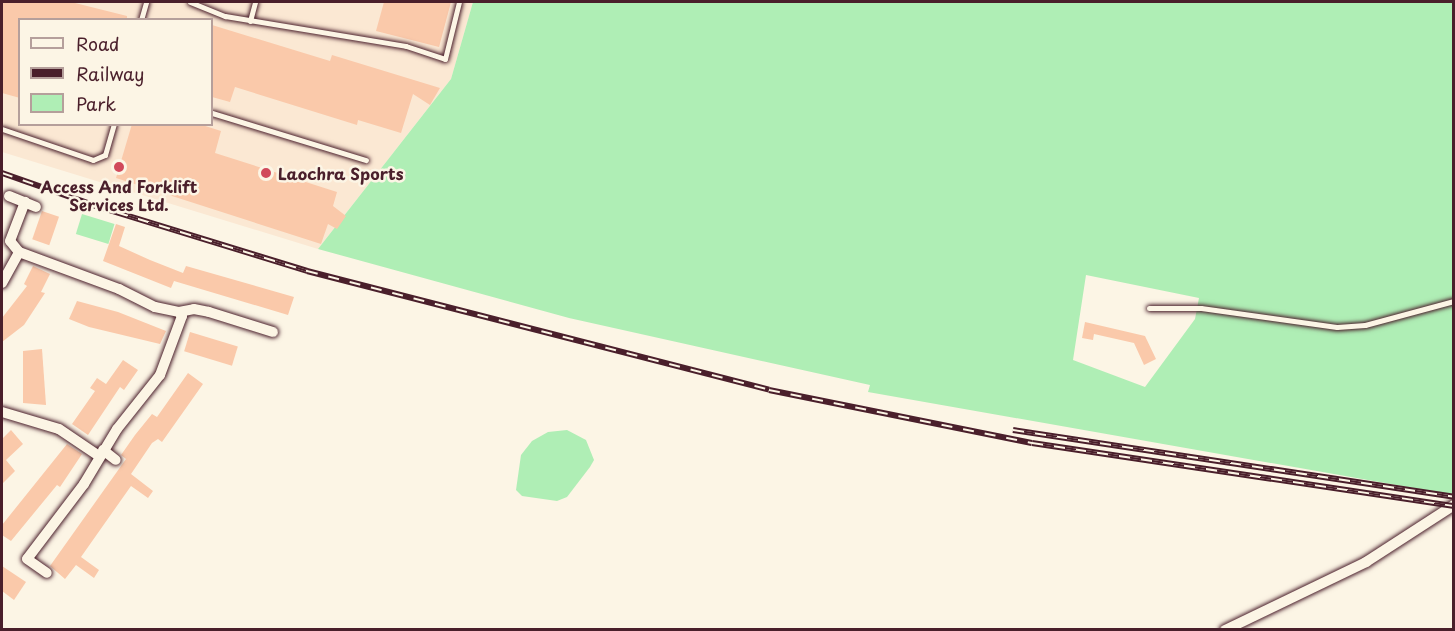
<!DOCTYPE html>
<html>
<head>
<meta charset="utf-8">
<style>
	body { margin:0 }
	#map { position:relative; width:1455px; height:631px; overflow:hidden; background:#fcf5e5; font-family:"Playpen Sans",sans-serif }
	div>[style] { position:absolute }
	.built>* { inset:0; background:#fbe8d3 }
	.green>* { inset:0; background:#afeeb5; transform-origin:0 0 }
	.building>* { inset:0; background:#fac9aa; transform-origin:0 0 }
	.roads { filter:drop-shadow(0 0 2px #4a1f2b) drop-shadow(0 0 2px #4a1f2b) }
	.service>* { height:5px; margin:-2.5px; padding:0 2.5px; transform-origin:2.5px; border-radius:2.5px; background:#fcf5e5 }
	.minor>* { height:10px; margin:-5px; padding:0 5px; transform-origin:5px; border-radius:5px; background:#fcf5e5 }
	.rail>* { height:6px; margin-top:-3px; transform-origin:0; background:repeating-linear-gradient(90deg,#fcf5e5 0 11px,#4a1f2b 0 22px); box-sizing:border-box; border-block:2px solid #4a1f2b }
	.dots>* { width:16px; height:16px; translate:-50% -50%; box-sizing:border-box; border:3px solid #fcf5e5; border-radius:50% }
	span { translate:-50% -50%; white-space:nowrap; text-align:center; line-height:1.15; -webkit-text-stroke:5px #fcf5e5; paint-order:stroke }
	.poi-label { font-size:16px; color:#4a1f2b; font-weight:700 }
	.left { translate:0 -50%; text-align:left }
	.frame { position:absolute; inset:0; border:3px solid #4a1f2b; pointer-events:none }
	.legend { position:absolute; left:18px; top:18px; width:195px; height:108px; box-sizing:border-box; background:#fcf5e5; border:2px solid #b59f9b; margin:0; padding:8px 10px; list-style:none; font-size:18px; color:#4a1f2b }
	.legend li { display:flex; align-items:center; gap:12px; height:30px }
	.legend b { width:30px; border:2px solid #b59f9b }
</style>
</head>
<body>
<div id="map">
	<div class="built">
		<div style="clip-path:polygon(evenodd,2px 2px,473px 2px,451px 79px,318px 249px,2px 152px,2px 2px,20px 20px,212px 20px,212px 124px,20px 124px,20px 20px)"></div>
	</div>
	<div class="green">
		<div style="clip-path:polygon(evenodd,473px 2px,1453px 2px,1453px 495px,868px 392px,870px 385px,569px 318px,318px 249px,451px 79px,473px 2px,1086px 275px,1199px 298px,1195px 319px,1145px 387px,1073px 360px,1086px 275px)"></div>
		<div style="left:82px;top:214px;width:34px;height:21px;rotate:17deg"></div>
		<div style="clip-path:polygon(567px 430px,586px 440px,594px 460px,590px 467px,567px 497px,557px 501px,522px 496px,516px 490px,521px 455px,532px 441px,548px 432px)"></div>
	</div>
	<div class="building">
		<div style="clip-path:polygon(2px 2px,71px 2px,127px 16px,127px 20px,20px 20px,20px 98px,2px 93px)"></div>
		<div style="clip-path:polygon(384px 2px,451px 2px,439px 47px,376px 31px)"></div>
		<div style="clip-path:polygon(212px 25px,330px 61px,332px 55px,440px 88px,430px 105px,413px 94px,401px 133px,358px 120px,357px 125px,235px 87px,230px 102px,212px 97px)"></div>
		<div style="clip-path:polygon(132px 124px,199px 124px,221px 131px,215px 153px,337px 192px,333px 206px,346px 216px,337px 229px,328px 224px,321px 244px,116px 178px)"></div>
		<div style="left:42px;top:211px;width:18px;height:30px;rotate:19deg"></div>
		<div style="clip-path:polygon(116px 224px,125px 227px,119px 246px,150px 260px,183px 273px,186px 266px,294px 297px,288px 315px,174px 281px,171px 288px,103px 261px)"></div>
		<div style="clip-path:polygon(33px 266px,50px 274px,41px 292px,45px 293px,24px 325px,2px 342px,2px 318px,27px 286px,24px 284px)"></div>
		<div style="clip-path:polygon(77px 301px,118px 312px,166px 331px,160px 344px,89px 327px,69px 319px)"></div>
		<div style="clip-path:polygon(1085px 322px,1145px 336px,1156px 359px,1144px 365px,1134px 343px,1094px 334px,1093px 340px,1082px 338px)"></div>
		<div style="left:190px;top:332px;width:50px;height:20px;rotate:17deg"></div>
		<div style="clip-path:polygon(42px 349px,46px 405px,23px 403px,23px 351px)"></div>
		<div style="clip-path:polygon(123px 360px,138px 370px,124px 390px,120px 387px,88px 435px,72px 424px,95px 391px,90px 388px,97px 378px,106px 384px)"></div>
		<div style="clip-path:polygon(188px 373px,203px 384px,162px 442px,158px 439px,152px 443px,131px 474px,153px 491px,148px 498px,131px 486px,81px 557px,99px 570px,94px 578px,76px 565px,65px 579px,50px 566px,126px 459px,121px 455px,135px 435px,152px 414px,157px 417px)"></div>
		<div style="clip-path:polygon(11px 430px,23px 444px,6px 460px,15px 471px,2px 484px,2px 439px)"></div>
		<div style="clip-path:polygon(67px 444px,82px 454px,60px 487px,57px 485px,11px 541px,2px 535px,2px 525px)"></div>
		<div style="clip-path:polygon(2px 566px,26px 582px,14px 600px,2px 591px)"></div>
	</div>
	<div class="roads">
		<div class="service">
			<div style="left:190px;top:2px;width:38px;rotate:22deg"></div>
			<div style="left:225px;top:16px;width:183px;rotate:9.4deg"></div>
			<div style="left:406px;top:46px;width:41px;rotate:18.4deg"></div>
			<div style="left:445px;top:59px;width:59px;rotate:-76.2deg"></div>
			<div style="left:141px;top:20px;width:19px;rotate:-74deg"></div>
			<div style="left:250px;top:21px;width:20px;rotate:-75deg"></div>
			<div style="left:212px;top:113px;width:161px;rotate:17deg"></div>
			<div style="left:2px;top:129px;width:96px;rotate:18.8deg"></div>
			<div style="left:93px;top:160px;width:13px;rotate:-23deg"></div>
			<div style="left:105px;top:155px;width:32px;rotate:-74deg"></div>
			<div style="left:1149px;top:308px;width:52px"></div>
			<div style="left:1201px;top:308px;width:137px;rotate:8deg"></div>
			<div style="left:1337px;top:327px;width:28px;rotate:-4deg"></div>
			<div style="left:1365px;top:325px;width:92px;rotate:-15.1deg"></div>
		</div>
		<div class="minor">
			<div style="left:9px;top:196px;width:29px;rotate:22deg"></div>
			<div style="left:19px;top:252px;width:14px;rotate:-129deg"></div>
			<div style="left:10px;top:241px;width:42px;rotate:-69deg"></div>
			<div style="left:2px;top:283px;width:35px;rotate:-61deg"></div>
			<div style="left:19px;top:252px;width:107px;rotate:20.3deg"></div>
			<div style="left:119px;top:289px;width:40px;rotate:26.6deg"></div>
			<div style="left:155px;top:307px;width:25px;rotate:12deg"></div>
			<div style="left:179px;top:312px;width:5px;rotate:53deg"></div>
			<div style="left:182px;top:316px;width:63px;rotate:110.4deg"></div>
			<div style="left:160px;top:375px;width:69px;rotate:128.5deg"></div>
			<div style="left:117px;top:429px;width:64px;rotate:121deg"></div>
			<div style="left:84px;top:484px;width:94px;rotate:127.2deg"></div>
			<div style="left:27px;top:559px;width:24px;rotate:35deg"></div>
			<div style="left:179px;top:312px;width:15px;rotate:-11deg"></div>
			<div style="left:194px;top:309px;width:15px;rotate:11deg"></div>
			<div style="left:209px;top:312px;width:67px;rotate:17.4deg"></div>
			<div style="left:2px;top:412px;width:59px;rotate:16.6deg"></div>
			<div style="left:59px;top:429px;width:48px;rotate:34deg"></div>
			<div style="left:103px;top:450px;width:16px;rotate:38deg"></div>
			<div style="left:1225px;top:630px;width:157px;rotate:-25.7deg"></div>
			<div style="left:1366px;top:562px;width:105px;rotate:-32.9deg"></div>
		</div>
	</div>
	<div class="rail">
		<div style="left:2px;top:173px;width:100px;rotate:19.3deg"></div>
		<div style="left:96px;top:206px;width:221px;rotate:17.1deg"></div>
		<div style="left:307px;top:271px;width:477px;rotate:14.4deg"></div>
		<div style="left:769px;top:390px;width:268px;rotate:11.4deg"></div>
		<div style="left:1032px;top:443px;width:427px;rotate:8.5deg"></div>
		<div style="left:1013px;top:430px;width:446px;rotate:8.6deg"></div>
	</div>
	<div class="dots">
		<div style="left:119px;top:167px;background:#d1495b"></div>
		<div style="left:266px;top:173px;background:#d1495b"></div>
	</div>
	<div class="poi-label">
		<span class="left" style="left:278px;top:173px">Laochra Sports</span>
		<span style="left:119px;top:195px">Access And Forklift<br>Services Ltd.</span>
	</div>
	<div class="frame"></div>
	<ul class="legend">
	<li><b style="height:8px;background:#fcf5e5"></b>Road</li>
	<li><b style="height:8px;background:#4a1f2b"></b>Railway</li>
	<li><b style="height:16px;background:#afeeb5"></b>Park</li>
	</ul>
</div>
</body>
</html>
